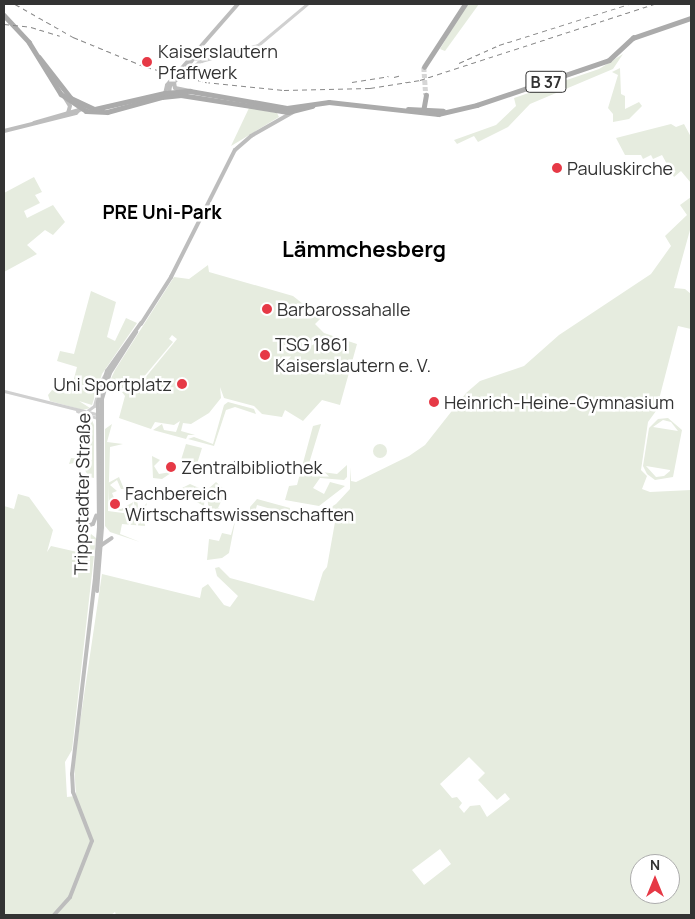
<!DOCTYPE html>
<html>
<head>
<meta charset="utf-8">
<style>
	body { margin:0 }
	#map { position:relative; width:695px; height:919px; overflow:hidden; background:#fff; font-family:Manrope,sans-serif }
	div>[style] { position:absolute }
	.green>* { inset:0; background:#e6ecdf }
	.round { border-radius:50% }
	.primary-tunnel>* { height:4.5px; margin-top:-2.25px; transform-origin:0; background:repeating-linear-gradient(90deg,#d6d6d6 0 4.5px,transparent 0 6.5px) }
	.tertiary>* { height:3px; margin:-1.5px; padding:0 1.5px; transform-origin:1.5px; border-radius:1.5px; background:#d0d0d0 }
	.secondary>* { height:4px; margin:-2px; padding:0 2px; transform-origin:2px; border-radius:2px; background:#bdbdbd }
	.primary>* { height:4.5px; margin:-2.25px; padding:0 2.25px; transform-origin:2.25px; border-radius:2.25px; background:#ababab }
	.rail>* { height:1px; margin-top:-0.5px; transform-origin:0; background:repeating-linear-gradient(90deg,#888 0 5px,transparent 0 9px) }
	.dots>* { width:14px; height:14px; translate:-50% -50%; box-sizing:border-box; border:2px solid #fff; border-radius:50% }
	span { translate:-50% -50%; white-space:nowrap; text-align:center; line-height:1.15; -webkit-text-stroke:5px #fff; paint-order:stroke }
	.shield-label span { padding:1px 4px; background:#fff; border:1px solid; border-radius:4px; -webkit-text-stroke-width:0 }
	.shield-label { font-size:16px; color:#333; font-weight:700 }
	.poi-label { font-size:18px; color:#333 }
	.left { translate:0 -50%; text-align:left }
	.right { translate:-100% -50%; text-align:right }
	.street-label { font-size:18px; color:#333 }
	.neighbourhood-label { font-size:19px; color:#000; font-weight:700 }
	.district-label { font-size:22px; color:#000; font-weight:700 }
	.frame { position:absolute; inset:0; border:5px solid #333; pointer-events:none }
	.north { position:absolute; left:630px; top:854px; width:50px; height:50px; box-sizing:border-box; background:#fff; border:1px solid #adadad; border-radius:50%; rotate:0deg; font-size:14px; font-weight:700; line-height:20px; text-align:center; color:#333 }
	.north::after { content:''; display:block; margin:auto; width:18px; height:22px; background:#e63946; clip-path:polygon(50% 0,100% 100%,50% 72%,0 100%) }
</style>
</head>
<body>
<div id="map">
	<div class="green">
		<div style="clip-path:polygon(479px 4px,445px 51px,440px 49px,466px 5px)"></div>
		<div style="clip-path:polygon(623px 54px,613px 69px,530px 104px,508px 127px,478px 142px,474px 136px,457px 144px,454px 140px,496px 125px,516px 106px,514px 98px,599px 69px)"></div>
		<div style="clip-path:polygon(620px 68px,621px 94px,625px 96px,625px 109px,639px 102px,642px 106px,629px 119px,613px 122px,613px 114px,608px 108px,618px 75px,612px 72px)"></div>
		<div style="clip-path:polygon(249px 108px,277px 113px,279px 117px,231px 146px)"></div>
		<div style="clip-path:polygon(671px 124px,676px 127px,684px 124px,691px 137px,691px 183px,681px 171px,674px 177px,662px 155px,653px 159px,651px 155px,643px 159px,641px 155px,625px 155px,616px 138px)"></div>
		<div style="clip-path:polygon(34px 177px,42px 192px,35px 195px,40px 203px,24px 211px,27px 218px,53px 205px,65px 222px,53px 235px,45px 230px,27px 245px,37px 254px,4px 272px,4px 193px)"></div>
		<div style="clip-path:polygon(evenodd,691px 197px,690px 230px,674px 288px,685px 289px,691px 294px,691px 329px,678px 326px,656px 411px,648px 422px,641px 470px,647px 476px,642px 489px,650px 492px,691px 490px,691px 915px,116px 915px,115px 912px,111px 915px,4px 915px,4px 506px,14px 509px,18px 494px,29px 497px,53px 530px,47px 552px,51px 546px,86px 554px,91px 534px,96px 538px,72px 750px,65px 762px,67px 797px,76px 796px,74px 763px,102px 574px,200px 598px,202px 588px,208px 584px,224px 605px,230px 607px,238px 596px,217px 576px,215px 568px,219px 567px,230px 578px,314px 601px,323px 572px,327px 567px,335px 522px,319px 518px,320px 514px,336px 504px,350px 489px,350px 467px,351px 481px,356px 482px,409px 456px,425px 445px,466px 393px,480px 381px,524px 366px,559px 335px,651px 274px,671px 246px,665px 236px,687px 215px,680px 205px,691px 197px,469px 757px,485px 773px,478px 780px,497px 800px,505px 793px,510px 799px,487px 817px,480px 805px,470px 806px,464px 813px,459px 807px,462px 803px,457px 797px,452px 798px,440px 784px,469px 757px,691px 197px,440px 849px,451px 864px,424px 885px,412px 870px,440px 849px,691px 197px,640px 864px,670px 864px,670px 894px,640px 894px,640px 864px)"></div>
		<div style="clip-path:polygon(208px 265px,209px 272px,293px 296px,321px 318px,315px 324px,324px 333px,357px 344px,340px 405px,322px 400px,303px 421px,285px 410px,282px 417px,262px 414px,254px 406px,224px 398px,220px 387px,221px 398px,209px 413px,191px 424px,183px 423px,181px 431px,195px 435px,188px 435px,186px 439px,153px 430px,162px 424px,164px 430px,176px 432px,180px 421px,174px 425px,155px 422px,151px 429px,119px 418px,125px 396px,122px 392px,136px 389px,177px 339px,172px 335px,169px 339px,173px 342px,137px 385px,118px 389px,108px 385px,115px 370px,174px 277px,189px 279px)"></div>
		<div style="clip-path:polygon(91px 291px,116px 302px,107px 337px,115px 341px,126px 318px,137px 323px,102px 374px,92px 405px,79px 401px,90px 408px,83px 410px,50px 401px,48px 395px,52px 390px,70px 394px,77px 367px,57px 361px,60px 351px,74px 354px)"></div>
		<div style="clip-path:polygon(228px 402px,254px 409px,256px 414px,235px 407px,226px 410px,214px 446px,188px 439px,194px 437px,213px 444px,224px 405px)"></div>
		<div style="clip-path:polygon(91px 418px,94px 425px,94px 478px,89px 477px,80px 462px,69px 464px,71px 458px,92px 460px,92px 454px,83px 448px,86px 421px)"></div>
		<div style="clip-path:polygon(evenodd,668px 418px,682px 430px,673px 477px,655px 480px,647px 474px,643px 466px,649px 428px,658px 419px,668px 418px,663px 420px,671px 422px,678px 431px,653px 427px,663px 420px,668px 418px,646px 466px,670px 470px,670px 471px,664px 476px,656px 477px,646px 466px)"></div>
		<div style="clip-path:polygon(112px 424px,107px 442px,123px 444px,110px 447px,108px 511px,123px 513px,132px 511px,144px 514px,145px 526px,122px 524px,120px 534px,140px 542px,110px 532px,105px 526px,105px 429px)"></div>
		<div style="clip-path:polygon(321px 424px,307px 470px,337px 474px,347px 465px,347px 477px,344px 480px,320px 478px,313px 488px,324px 494px,330px 482px,345px 486px,319px 506px,285px 500px,289px 486px,297px 485px,313px 426px)"></div>
		<div class="round" style="left:373px;top:444px;width:14px;height:14px"></div>
		<div style="clip-path:polygon(186px 444px,202px 448px,196px 467px,191px 459px,181px 460px)"></div>
		<div style="clip-path:polygon(152px 456px,160px 460px,154px 466px,159px 474px,171px 472px,173px 465px,171px 473px,162px 479px,153px 478px)"></div>
		<div style="clip-path:polygon(119px 477px,124px 489px,121px 489px,117px 480px,110px 485px,117px 491px,112px 493px,115px 500px,121px 503px,111px 500px,109px 506px,121px 509px,137px 500px,138px 506px,143px 507px,147px 503px,145px 511px,130px 508px,121px 511px,109px 508px,109px 503px,108px 483px)"></div>
		<div style="clip-path:polygon(216px 482px,226px 491px,218px 508px,232px 515px,212px 509px,208px 505px,207px 490px)"></div>
		<div style="clip-path:polygon(190px 484px,199px 488px,193px 490px,196px 499px,203px 498px,200px 492px,205px 493px,204px 506px,195px 501px,190px 491px,166px 496px)"></div>
		<div style="clip-path:polygon(257px 499px,290px 508px,289px 514px,257px 505px,254px 516px,250px 515px,250px 507px)"></div>
		<div style="clip-path:polygon(236px 517px,229px 553px,222px 558px,207px 560px,209px 539px,219px 541px,222px 533px,231px 535px)"></div>
	</div>
	<div class="primary-tunnel">
		<div style="left:424px;top:67px;width:28px;rotate:86deg"></div>
	</div>
	<div class="tertiary">
		<div style="left:194px;top:58px;width:8px;rotate:23deg"></div>
		<div style="left:201px;top:61px;width:59px;rotate:-15.7deg"></div>
		<div style="left:258px;top:45px;width:64px;rotate:-39.9deg"></div>
		<div style="left:180px;top:76px;width:25px;rotate:-37deg"></div>
		<div style="left:4px;top:391px;width:99px;rotate:14deg"></div>
		<div style="left:77px;top:411px;width:24px;rotate:19deg"></div>
		<div style="left:87px;top:411px;width:9px;rotate:-36deg"></div>
		<div style="left:94px;top:406px;width:25px;rotate:-76deg"></div>
		<div style="left:100px;top:382px;width:13px;rotate:-58deg"></div>
	</div>
	<div class="secondary">
		<div style="left:185px;top:70px;width:19px;rotate:-54deg"></div>
		<div style="left:174px;top:82px;width:6px;rotate:81deg"></div>
		<div style="left:175px;top:88px;width:15px;rotate:11deg"></div>
		<div style="left:165px;top:94px;width:9px;rotate:-77deg"></div>
		<div style="left:167px;top:85px;width:108px;rotate:-48.8deg"></div>
		<div style="left:169px;top:94px;width:8px;rotate:-83deg"></div>
		<div style="left:170px;top:86px;width:13px;rotate:-45deg"></div>
		<div style="left:65px;top:98px;width:9px;rotate:58deg"></div>
		<div style="left:70px;top:106px;width:7px;rotate:106deg"></div>
		<div style="left:34px;top:123px;width:57px;rotate:-16.2deg"></div>
		<div style="left:4px;top:131px;width:74px;rotate:-14deg"></div>
		<div style="left:76px;top:113px;width:10px;rotate:-45deg"></div>
		<div style="left:141px;top:324px;width:56px;rotate:-57.4deg"></div>
		<div style="left:171px;top:277px;width:142px;rotate:-63.3deg"></div>
		<div style="left:235px;top:150px;width:21px;rotate:-41deg"></div>
		<div style="left:251px;top:136px;width:48px;rotate:-29.7deg"></div>
		<div style="left:84px;top:527px;width:9px;rotate:-18deg"></div>
		<div style="left:93px;top:524px;width:9px;rotate:-69deg"></div>
		<div style="left:100px;top:546px;width:14px;rotate:-34deg"></div>
		<div style="left:97px;top:591px;width:64px;rotate:-85.5deg"></div>
		<div style="left:102px;top:527px;width:128px;rotate:-90deg"></div>
		<div style="left:102px;top:399px;width:27px;rotate:-73deg"></div>
		<div style="left:110px;top:373px;width:49px;rotate:-57.6deg"></div>
		<div style="left:54px;top:915px;width:24px;rotate:-48deg"></div>
		<div style="left:70px;top:897px;width:60px;rotate:-68.6deg"></div>
		<div style="left:92px;top:841px;width:53px;rotate:-111.2deg"></div>
		<div style="left:73px;top:792px;width:18px;rotate:-93deg"></div>
		<div style="left:72px;top:774px;width:198px;rotate:-83.3deg"></div>
		<div style="left:95px;top:577px;width:50px;rotate:-85.4deg"></div>
		<div style="left:99px;top:527px;width:125px;rotate:-90.5deg"></div>
		<div style="left:98px;top:402px;width:32px;rotate:-74deg"></div>
		<div style="left:107px;top:371px;width:59px;rotate:-54.7deg"></div>
	</div>
	<div class="primary">
		<div style="left:4px;top:15px;width:37px;rotate:47deg"></div>
		<div style="left:29px;top:42px;width:61px;rotate:58.4deg"></div>
		<div style="left:61px;top:94px;width:30px;rotate:34deg"></div>
		<div style="left:86px;top:111px;width:21px;rotate:3deg"></div>
		<div style="left:107px;top:112px;width:57px;rotate:-15.3deg"></div>
		<div style="left:162px;top:97px;width:19px;rotate:-6deg"></div>
		<div style="left:181px;top:95px;width:108px;rotate:9deg"></div>
		<div style="left:288px;top:112px;width:25px;rotate:-14deg"></div>
		<div style="left:39px;top:57px;width:52px;rotate:52deg"></div>
		<div style="left:71px;top:98px;width:26px;rotate:25deg"></div>
		<div style="left:95px;top:109px;width:72px;rotate:-12.9deg"></div>
		<div style="left:165px;top:93px;width:25px;rotate:-5deg"></div>
		<div style="left:190px;top:91px;width:98px;rotate:9.9deg"></div>
		<div style="left:287px;top:108px;width:42px;rotate:-8.1deg"></div>
		<div style="left:329px;top:102px;width:110px;rotate:6.3deg"></div>
		<div style="left:438px;top:114px;width:40px;rotate:-13deg"></div>
		<div style="left:477px;top:105px;width:139px;rotate:-18.8deg"></div>
		<div style="left:609px;top:60px;width:33px;rotate:-43deg"></div>
		<div style="left:633px;top:38px;width:61px;rotate:-19deg"></div>
		<div style="left:424px;top:67px;width:75px;rotate:-56.9deg"></div>
		<div style="left:408px;top:109px;width:35px;rotate:3deg"></div>
		<div style="left:423px;top:112px;width:17px;rotate:-80deg"></div>
	</div>
	<div class="rail">
		<div style="left:15px;top:4px;width:67px;rotate:29.6deg"></div>
		<div style="left:73px;top:37px;width:79px;rotate:22.3deg"></div>
		<div style="left:146px;top:67px;width:61px;rotate:14.3deg"></div>
		<div style="left:205px;top:82px;width:79px;rotate:5.8deg"></div>
		<div style="left:284px;top:90px;width:86px;rotate:-1.3deg"></div>
		<div style="left:370px;top:88px;width:51px;rotate:-9.1deg"></div>
		<div style="left:420px;top:80px;width:246px;rotate:-18deg"></div>
		<div style="left:4px;top:24px;width:27px;rotate:6deg"></div>
		<div style="left:31px;top:27px;width:30px;rotate:17deg"></div>
		<div style="left:459px;top:63px;width:44px;rotate:-24.2deg"></div>
		<div style="left:499px;top:45px;width:136px;rotate:-17.5deg"></div>
		<div style="left:394px;top:77px;width:8px;rotate:-14deg"></div>
		<div style="left:352px;top:82px;width:37px;rotate:-9deg"></div>
		<div style="left:233px;top:464px;width:4px;rotate:-63deg"></div>
	</div>
	<div class="dots">
		<div style="left:147px;top:62px;background:#e63946"></div>
		<div style="left:557px;top:168px;background:#e63946"></div>
		<div style="left:267px;top:309px;background:#e63946"></div>
		<div style="left:265px;top:355px;background:#e63946"></div>
		<div style="left:182px;top:384px;background:#e63946"></div>
		<div style="left:434px;top:402px;background:#e63946"></div>
		<div style="left:171px;top:467px;background:#e63946"></div>
		<div style="left:115px;top:504px;background:#e63946"></div>
	</div>
	<div class="shield-label">
		<span style="left:546px;top:82px">B 37</span>
	</div>
	<div class="poi-label">
		<span class="left" style="left:158px;top:62px">Kaiserslautern<br>Pfaffwerk</span>
		<span class="left" style="left:567px;top:168px">Pauluskirche</span>
		<span class="left" style="left:277px;top:309px">Barbarossahalle</span>
		<span class="left" style="left:275px;top:355px">TSG 1861<br>Kaiserslautern e. V.</span>
		<span class="right" style="left:172px;top:384px">Uni Sportplatz</span>
		<span class="left" style="left:444px;top:402px">Heinrich-Heine-Gymnasium</span>
		<span class="left" style="left:181px;top:467px">Zentralbibliothek</span>
		<span class="left" style="left:125px;top:504px">Fachbereich<br>Wirtschaftswissenschaften</span>
	</div>
	<div class="street-label">
		<span style="left:82px;top:494px;rotate:-89deg">Trippstadter Straße</span>
	</div>
	<div class="neighbourhood-label">
		<span style="left:162px;top:213px">PRE Uni-Park</span>
	</div>
	<div class="district-label">
		<span style="left:364px;top:250px">Lämmchesberg</span>
	</div>
	<div class="frame"></div>
	<div class="north">N</div>
</div>
</body>
</html>
